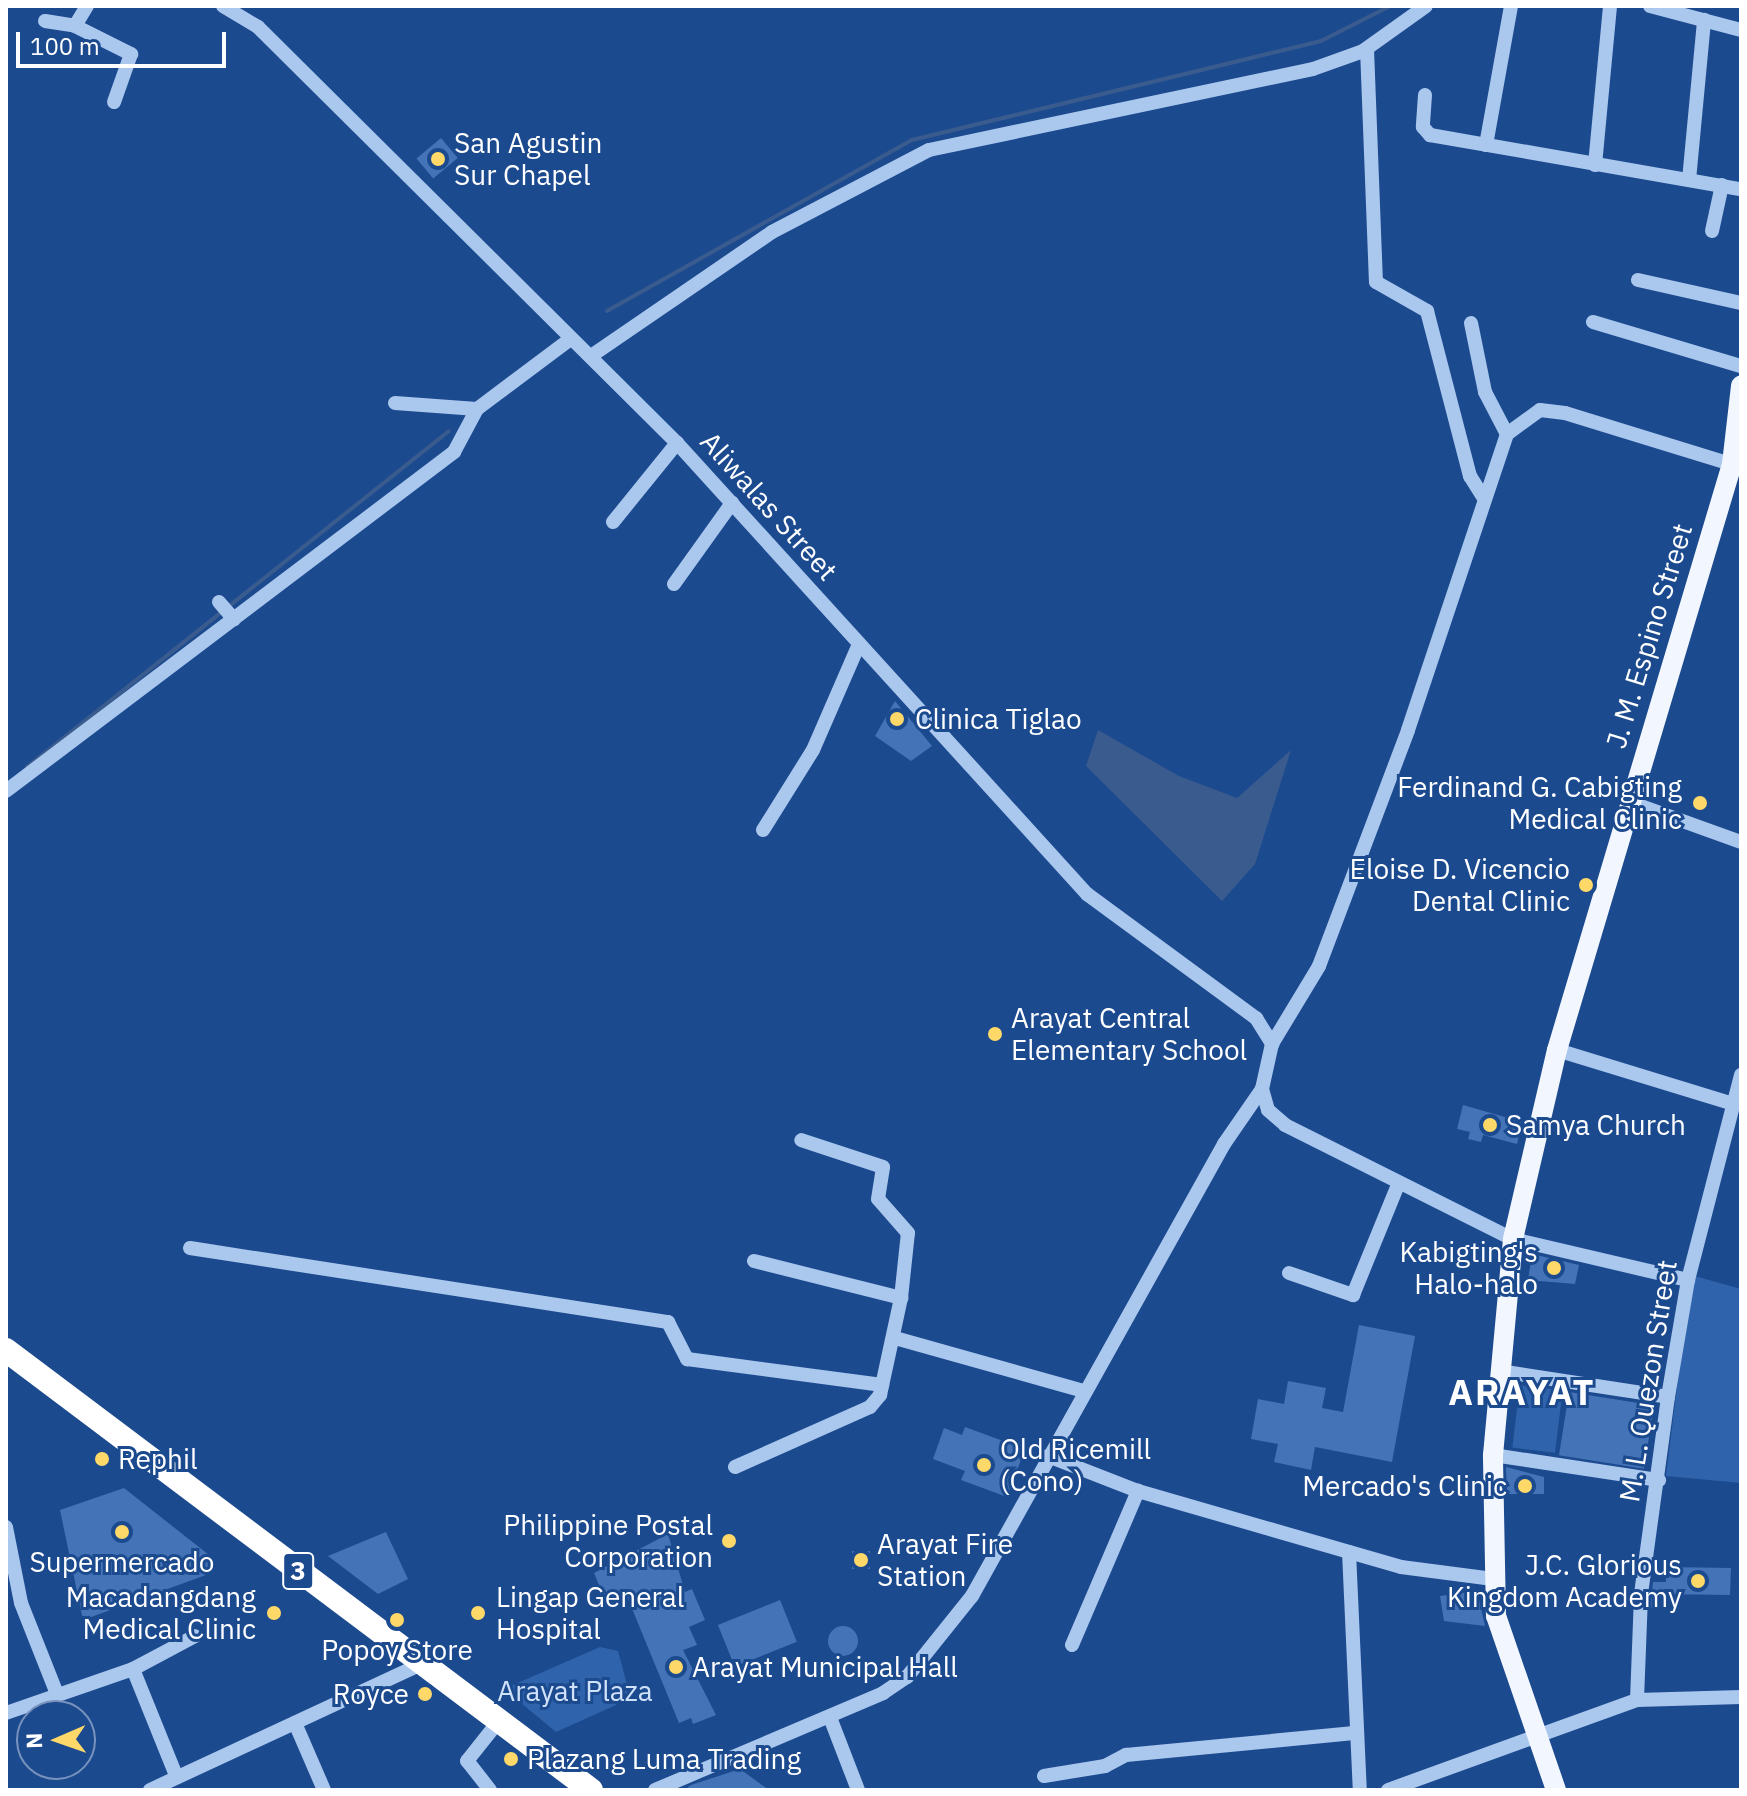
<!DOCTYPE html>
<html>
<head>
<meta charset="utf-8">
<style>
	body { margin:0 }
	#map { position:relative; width:1747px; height:1796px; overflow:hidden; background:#1c4a8f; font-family:"IBM Plex Sans",sans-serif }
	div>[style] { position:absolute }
	.green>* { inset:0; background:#2f64ad; transform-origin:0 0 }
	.water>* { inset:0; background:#3a5b8e }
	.stream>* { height:4px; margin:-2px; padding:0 2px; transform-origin:2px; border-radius:2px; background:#3a5b8e }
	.building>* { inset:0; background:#4474b7; transform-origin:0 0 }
	.round { border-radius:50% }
	.minor>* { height:14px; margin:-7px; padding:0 7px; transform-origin:7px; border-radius:7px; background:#aac7ee }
	.major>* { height:20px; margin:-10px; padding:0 10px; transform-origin:10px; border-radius:10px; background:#f1f6ff }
	.highway>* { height:24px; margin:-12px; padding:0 12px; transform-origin:12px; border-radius:12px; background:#fff }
	.dots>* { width:22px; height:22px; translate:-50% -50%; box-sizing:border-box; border:4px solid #1c4a8f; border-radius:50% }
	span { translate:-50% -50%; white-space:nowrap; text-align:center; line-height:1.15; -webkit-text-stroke:6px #1c4a8f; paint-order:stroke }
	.shield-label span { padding:2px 6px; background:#1c4a8f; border:2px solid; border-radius:6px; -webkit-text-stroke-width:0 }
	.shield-label { font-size:26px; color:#fff; font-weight:700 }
	.poi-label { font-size:28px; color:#fff }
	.left { translate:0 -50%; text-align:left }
	.right { translate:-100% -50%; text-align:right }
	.street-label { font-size:28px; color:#fff }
	.park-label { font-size:28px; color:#d0e2fa }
	.district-label { font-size:36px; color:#fff; font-weight:700; letter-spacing:2px }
	.frame { position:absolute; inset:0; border:8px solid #fff; pointer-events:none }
	.north { position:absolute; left:16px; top:1700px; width:80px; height:80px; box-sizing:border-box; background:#1c4a8f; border:2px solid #7792bc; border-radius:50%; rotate:268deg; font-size:22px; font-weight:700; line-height:32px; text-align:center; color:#fff }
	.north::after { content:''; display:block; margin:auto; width:28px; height:36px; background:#fed868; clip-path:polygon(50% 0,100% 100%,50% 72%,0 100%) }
	.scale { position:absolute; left:16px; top:32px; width:210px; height:36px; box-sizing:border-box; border:4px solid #fff; border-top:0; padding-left:10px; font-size:24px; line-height:28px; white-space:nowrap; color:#fff; -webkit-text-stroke:6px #1c4a8f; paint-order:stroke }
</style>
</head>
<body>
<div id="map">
	<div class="green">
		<div style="clip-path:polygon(1691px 1275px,1741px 1289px,1741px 1483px,1666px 1476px)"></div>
		<div style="left:1520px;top:1385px;width:43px;height:63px;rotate:7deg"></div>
		<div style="clip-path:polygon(600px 1647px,618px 1651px,629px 1692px,616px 1705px,556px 1732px,504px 1689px)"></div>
	</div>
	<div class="water">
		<div style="clip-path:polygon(1098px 730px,1179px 776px,1237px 798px,1291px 750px,1255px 864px,1222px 901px,1086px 766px)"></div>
	</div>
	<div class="stream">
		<div style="left:607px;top:311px;width:350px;rotate:-29.3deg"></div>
		<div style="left:912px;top:140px;width:421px;rotate:-13.6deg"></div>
		<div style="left:1321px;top:41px;width:77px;rotate:-26.9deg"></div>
		<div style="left:27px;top:767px;width:539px;rotate:-38.53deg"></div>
	</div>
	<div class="building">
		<div style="left:441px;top:138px;width:26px;height:32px;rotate:50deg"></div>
		<div style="clip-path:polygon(895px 701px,932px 746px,911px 761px,875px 736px)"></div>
		<div style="clip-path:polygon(1463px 1105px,1522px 1122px,1517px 1144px,1483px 1135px,1481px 1142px,1468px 1139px,1470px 1132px,1457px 1129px)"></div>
		<div style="clip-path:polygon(1532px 1254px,1579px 1265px,1575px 1284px,1528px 1280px)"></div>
		<div style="clip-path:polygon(1359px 1325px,1415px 1336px,1392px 1462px,1315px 1447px,1311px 1470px,1274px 1462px,1278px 1444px,1251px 1439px,1258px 1399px,1284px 1404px,1288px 1381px,1326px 1388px,1322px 1408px,1343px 1412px)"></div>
		<div style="left:1569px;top:1392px;width:86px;height:64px;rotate:9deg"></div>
		<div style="clip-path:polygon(965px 1427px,1025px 1449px,1007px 1497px,961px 1480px,965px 1471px,933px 1459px,944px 1428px,962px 1435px)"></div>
		<div style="clip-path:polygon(1506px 1467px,1544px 1477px,1544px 1494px,1507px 1494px)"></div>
		<div style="clip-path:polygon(124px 1488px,209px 1555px,214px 1572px,83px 1620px,60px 1510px)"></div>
		<div style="clip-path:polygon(386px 1532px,408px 1579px,378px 1594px,328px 1556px)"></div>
		<div style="clip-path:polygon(668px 1534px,685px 1592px,692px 1589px,705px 1620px,689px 1627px,697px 1645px,683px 1650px,716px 1715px,693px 1724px,691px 1718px,679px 1723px,626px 1594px,606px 1602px,594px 1573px)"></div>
		<div style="left:852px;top:1551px;width:18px;height:18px"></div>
		<div style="clip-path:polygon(1666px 1567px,1731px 1568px,1730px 1595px,1658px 1594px,1658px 1608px,1650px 1608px,1653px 1582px,1666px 1582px)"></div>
		<div style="clip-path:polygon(1477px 1591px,1485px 1626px,1444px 1621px,1440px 1596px)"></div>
		<div style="left:780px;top:1600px;width:45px;height:67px;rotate:68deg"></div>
		<div class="round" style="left:828px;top:1626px;width:30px;height:30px"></div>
		<div style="clip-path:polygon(740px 1769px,769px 1790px,684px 1790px,691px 1785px)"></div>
	</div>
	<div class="minor">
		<div style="left:87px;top:6px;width:23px;rotate:121deg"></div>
		<div style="left:75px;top:26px;width:63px;rotate:26.6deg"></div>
		<div style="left:131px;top:54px;width:51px;rotate:109.5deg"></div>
		<div style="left:223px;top:6px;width:41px;rotate:31deg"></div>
		<div style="left:258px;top:27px;width:590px;rotate:44.79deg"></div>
		<div style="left:677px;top:443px;width:610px;rotate:47.73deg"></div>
		<div style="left:1087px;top:894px;width:210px;rotate:36.3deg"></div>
		<div style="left:1256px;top:1018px;width:31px;rotate:58deg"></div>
		<div style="left:1650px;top:6px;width:94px;rotate:14.8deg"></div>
		<div style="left:45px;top:21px;width:30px;rotate:9deg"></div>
		<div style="left:1367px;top:49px;width:233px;rotate:87.8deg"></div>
		<div style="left:1376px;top:282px;width:59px;rotate:29.6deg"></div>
		<div style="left:1427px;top:311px;width:171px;rotate:75.4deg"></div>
		<div style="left:1470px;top:476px;width:26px;rotate:58deg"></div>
		<div style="left:1425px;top:95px;width:32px;rotate:94deg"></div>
		<div style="left:1423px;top:127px;width:11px;rotate:49deg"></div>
		<div style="left:1430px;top:135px;width:316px;rotate:9.9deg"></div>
		<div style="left:1486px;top:145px;width:141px;rotate:-79.8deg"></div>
		<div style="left:1595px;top:165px;width:160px;rotate:-84.6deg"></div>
		<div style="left:1689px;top:180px;width:161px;rotate:-84.6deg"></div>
		<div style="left:1712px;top:231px;width:47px;rotate:-77.7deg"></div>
		<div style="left:1638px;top:280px;width:106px;rotate:12.6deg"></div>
		<div style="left:1593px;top:322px;width:154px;rotate:16.6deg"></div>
		<div style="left:1471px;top:323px;width:70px;rotate:78.5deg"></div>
		<div style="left:1485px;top:392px;width:47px;rotate:62.4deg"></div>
		<div style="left:591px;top:356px;width:219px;rotate:-34.4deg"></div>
		<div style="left:772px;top:232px;width:177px;rotate:-27.6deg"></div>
		<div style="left:929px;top:150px;width:392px;rotate:-11.9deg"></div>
		<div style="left:1313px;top:69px;width:53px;rotate:-19.8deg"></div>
		<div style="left:1363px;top:51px;width:77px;rotate:-35.5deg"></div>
		<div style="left:395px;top:403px;width:82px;rotate:4.2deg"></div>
		<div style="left:613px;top:522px;width:102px;rotate:-51deg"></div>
		<div style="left:674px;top:584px;width:100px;rotate:-54.4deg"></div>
		<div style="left:219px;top:602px;width:23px;rotate:49deg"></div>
		<div style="left:6px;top:791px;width:562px;rotate:-37.11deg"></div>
		<div style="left:454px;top:452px;width:49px;rotate:-61.9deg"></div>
		<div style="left:477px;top:409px;width:114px;rotate:-36.8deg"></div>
		<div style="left:1627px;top:801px;width:121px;rotate:19.8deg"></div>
		<div style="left:763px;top:830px;width:94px;rotate:-58deg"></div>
		<div style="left:813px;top:750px;width:116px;rotate:-66.5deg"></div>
		<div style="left:1557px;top:1050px;width:185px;rotate:17deg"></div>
		<div style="left:1262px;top:1089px;width:22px;rotate:74deg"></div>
		<div style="left:1268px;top:1110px;width:23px;rotate:41deg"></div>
		<div style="left:1285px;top:1125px;width:255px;rotate:26.6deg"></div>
		<div style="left:1513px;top:1239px;width:180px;rotate:13.2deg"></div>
		<div style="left:190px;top:1248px;width:484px;rotate:8.8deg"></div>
		<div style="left:668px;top:1322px;width:42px;rotate:62.8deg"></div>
		<div style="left:687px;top:1359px;width:197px;rotate:7.6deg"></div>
		<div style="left:754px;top:1261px;width:152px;rotate:14.1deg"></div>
		<div style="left:901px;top:1298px;width:65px;rotate:-83.9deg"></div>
		<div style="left:908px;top:1233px;width:45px;rotate:-131.4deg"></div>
		<div style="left:878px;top:1199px;width:32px;rotate:-81deg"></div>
		<div style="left:883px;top:1167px;width:86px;rotate:-161.8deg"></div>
		<div style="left:1289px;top:1273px;width:68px;rotate:19deg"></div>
		<div style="left:1353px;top:1295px;width:119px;rotate:-67.8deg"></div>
		<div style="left:895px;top:1338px;width:195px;rotate:15.7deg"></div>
		<div style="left:1499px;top:1371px;width:171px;rotate:8.7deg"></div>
		<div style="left:1493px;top:1455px;width:168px;rotate:8.6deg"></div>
		<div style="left:1048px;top:1456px;width:97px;rotate:21.3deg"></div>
		<div style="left:1138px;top:1491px;width:274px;rotate:16.1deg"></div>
		<div style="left:1401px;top:1567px;width:93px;rotate:7.4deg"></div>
		<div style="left:735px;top:1467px;width:148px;rotate:-24deg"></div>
		<div style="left:870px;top:1407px;width:16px;rotate:-50deg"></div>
		<div style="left:880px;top:1395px;width:99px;rotate:-77.8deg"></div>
		<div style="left:6px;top:1527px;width:77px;rotate:78.8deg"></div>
		<div style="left:21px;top:1603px;width:98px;rotate:68.4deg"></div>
		<div style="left:1349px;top:1552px;width:238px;rotate:87.4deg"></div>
		<div style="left:1072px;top:1645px;width:168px;rotate:-66.8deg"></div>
		<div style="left:133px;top:1669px;width:70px;rotate:-28deg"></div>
		<div style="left:1637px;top:1700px;width:106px;rotate:-87.8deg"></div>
		<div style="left:1641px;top:1594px;width:199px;rotate:-82.2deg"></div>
		<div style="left:1668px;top:1397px;width:119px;rotate:-80.3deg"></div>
		<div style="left:1688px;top:1280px;width:212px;rotate:-75.5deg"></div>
		<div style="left:6px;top:1713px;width:134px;rotate:-19.1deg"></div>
		<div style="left:133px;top:1669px;width:112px;rotate:68deg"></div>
		<div style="left:831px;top:1720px;width:75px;rotate:68.9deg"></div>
		<div style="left:295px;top:1723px;width:73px;rotate:66.6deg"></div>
		<div style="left:1044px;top:1776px;width:62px;rotate:-9.3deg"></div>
		<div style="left:1105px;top:1766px;width:24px;rotate:-28deg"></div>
		<div style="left:1126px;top:1755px;width:229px;rotate:-5.5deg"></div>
		<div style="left:150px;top:1790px;width:300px;rotate:-24.9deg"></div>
		<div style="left:490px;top:1790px;width:37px;rotate:-128deg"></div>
		<div style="left:467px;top:1761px;width:50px;rotate:-51.5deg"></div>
		<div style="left:655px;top:1790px;width:248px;rotate:-23deg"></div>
		<div style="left:883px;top:1693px;width:29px;rotate:-34deg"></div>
		<div style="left:907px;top:1677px;width:104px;rotate:-51.3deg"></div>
		<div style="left:972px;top:1596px;width:518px;rotate:-60.86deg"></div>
		<div style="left:1224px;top:1144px;width:67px;rotate:-55.4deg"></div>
		<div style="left:1262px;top:1089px;width:46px;rotate:-77.5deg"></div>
		<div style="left:1272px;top:1044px;width:91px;rotate:-58.9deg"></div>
		<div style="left:1319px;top:966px;width:252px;rotate:-69.3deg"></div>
		<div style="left:1408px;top:730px;width:312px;rotate:-71.5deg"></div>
		<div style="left:1507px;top:434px;width:41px;rotate:-36deg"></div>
		<div style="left:1540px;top:410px;width:25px;rotate:7deg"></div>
		<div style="left:1565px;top:413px;width:184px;rotate:17.1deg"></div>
		<div style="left:1388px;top:1790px;width:265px;rotate:-19.9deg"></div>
		<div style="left:1637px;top:1700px;width:104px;rotate:-1.7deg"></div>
	</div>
	<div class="major">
		<div style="left:1556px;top:1790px;width:184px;rotate:-109deg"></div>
		<div style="left:1496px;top:1616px;width:161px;rotate:-91.1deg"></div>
		<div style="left:1493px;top:1455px;width:217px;rotate:-84.7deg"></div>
		<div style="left:1513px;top:1239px;width:194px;rotate:-76.9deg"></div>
		<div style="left:1557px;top:1050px;width:612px;rotate:-73.37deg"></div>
		<div style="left:1732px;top:464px;width:79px;rotate:-83.4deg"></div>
	</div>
	<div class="highway">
		<div style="left:6px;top:1350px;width:732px;rotate:36.95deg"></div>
	</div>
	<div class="dots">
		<div style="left:438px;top:159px;background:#fed868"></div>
		<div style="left:897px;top:719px;background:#fed868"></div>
		<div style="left:1700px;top:803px;background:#fed868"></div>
		<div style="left:1586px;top:885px;background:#fed868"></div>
		<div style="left:995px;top:1034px;background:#fed868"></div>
		<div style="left:1490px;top:1125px;background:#fed868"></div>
		<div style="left:1554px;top:1268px;background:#fed868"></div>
		<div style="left:102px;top:1459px;background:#fed868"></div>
		<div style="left:984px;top:1465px;background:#fed868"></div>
		<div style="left:1525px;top:1486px;background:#fed868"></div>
		<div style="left:122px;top:1532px;background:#fed868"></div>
		<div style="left:729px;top:1541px;background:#fed868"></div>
		<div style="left:861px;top:1560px;background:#fed868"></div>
		<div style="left:1698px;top:1581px;background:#fed868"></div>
		<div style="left:274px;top:1613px;background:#fed868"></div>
		<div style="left:478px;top:1613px;background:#fed868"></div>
		<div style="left:397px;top:1620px;background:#fed868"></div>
		<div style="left:676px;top:1667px;background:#fed868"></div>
		<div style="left:425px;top:1694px;background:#fed868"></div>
		<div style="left:511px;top:1759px;background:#fed868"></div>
	</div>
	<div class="shield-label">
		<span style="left:298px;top:1571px">3</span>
	</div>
	<div class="poi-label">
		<span class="left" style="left:454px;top:159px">San Agustin<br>Sur Chapel</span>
		<span class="left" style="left:915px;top:719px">Clinica Tiglao</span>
		<span class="right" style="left:1682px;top:803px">Ferdinand G. Cabigting<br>Medical Clinic</span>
		<span class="right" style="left:1570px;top:885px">Eloise D. Vicencio<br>Dental Clinic</span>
		<span class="left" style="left:1011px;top:1034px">Arayat Central<br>Elementary School</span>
		<span class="left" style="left:1506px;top:1125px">Samya Church</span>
		<span class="right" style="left:1538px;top:1268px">Kabigting's<br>Halo-halo</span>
		<span class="left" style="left:1000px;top:1465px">Old Ricemill<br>(Cono)</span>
		<span class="left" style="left:118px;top:1459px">Rephil</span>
		<span class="right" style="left:1507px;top:1486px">Mercado's Clinic</span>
		<span class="right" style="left:713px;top:1541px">Philippine Postal<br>Corporation</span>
		<span class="left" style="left:877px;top:1560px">Arayat Fire<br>Station</span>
		<span style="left:122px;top:1562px">Supermercado</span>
		<span class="right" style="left:1682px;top:1581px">J.C. Glorious<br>Kingdom Academy</span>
		<span class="right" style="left:256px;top:1613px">Macadangdang<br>Medical Clinic</span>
		<span class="left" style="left:496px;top:1613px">Lingap General<br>Hospital</span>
		<span style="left:397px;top:1650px">Popoy Store</span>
		<span class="left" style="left:692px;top:1667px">Arayat Municipal Hall</span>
		<span class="right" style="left:409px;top:1694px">Royce</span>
		<span class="left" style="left:527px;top:1759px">Plazang Luma Trading</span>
	</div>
	<div class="street-label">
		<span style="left:769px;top:506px;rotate:48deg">Aliwalas Street</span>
		<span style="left:1649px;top:636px;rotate:-73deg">J. M. Espino Street</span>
		<span style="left:1648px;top:1381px;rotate:-81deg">M. L. Quezon Street</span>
	</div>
	<div class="park-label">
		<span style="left:575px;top:1691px">Arayat Plaza</span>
	</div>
	<div class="district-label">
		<span style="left:1522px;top:1392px">ARAYAT</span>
	</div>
	<div class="frame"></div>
	<div class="north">N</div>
	<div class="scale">100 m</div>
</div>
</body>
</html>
